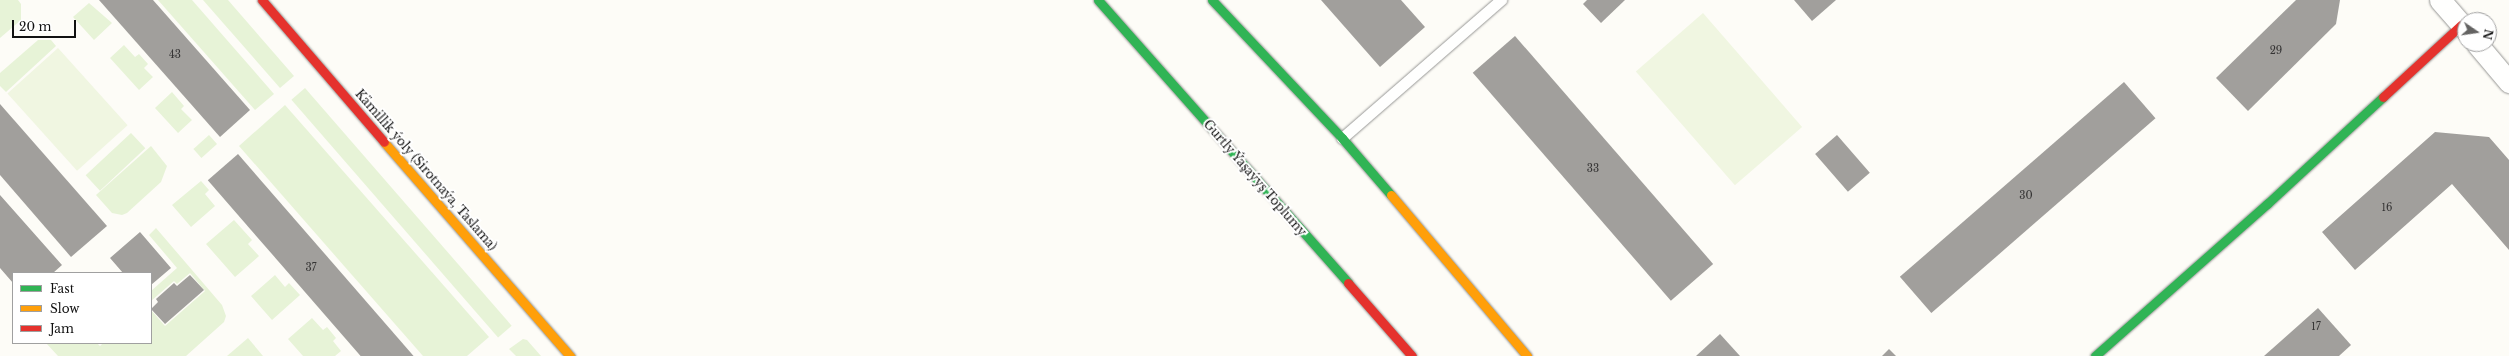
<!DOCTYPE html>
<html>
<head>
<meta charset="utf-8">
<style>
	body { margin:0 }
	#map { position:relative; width:2509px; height:356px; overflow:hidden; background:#fdfcf7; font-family:"Libre Baskerville",serif }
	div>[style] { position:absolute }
	.green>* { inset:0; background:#e7f3d7; transform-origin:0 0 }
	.pitch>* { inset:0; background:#f0f6e1; transform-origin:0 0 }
	.building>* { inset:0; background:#a19f9c; transform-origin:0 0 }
	.roads { filter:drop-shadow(0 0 1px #979795) drop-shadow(0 0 1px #979795) }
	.lane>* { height:11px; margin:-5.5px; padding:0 5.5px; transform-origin:5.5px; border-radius:5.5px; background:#fffffe }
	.street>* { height:21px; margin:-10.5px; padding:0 10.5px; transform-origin:10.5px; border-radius:10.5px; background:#fffffe }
	.fast>* { height:9px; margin:-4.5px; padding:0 4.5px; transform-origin:4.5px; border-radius:4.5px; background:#30b455 }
	.slow>* { height:9px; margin:-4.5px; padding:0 4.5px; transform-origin:4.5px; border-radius:4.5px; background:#ff9f0a }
	.jam>* { height:9px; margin:-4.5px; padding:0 4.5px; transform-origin:4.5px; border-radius:4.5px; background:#e5322d }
	span { translate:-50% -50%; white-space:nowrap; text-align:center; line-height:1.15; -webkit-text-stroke:4px #fff; paint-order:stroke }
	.number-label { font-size:10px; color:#353434 }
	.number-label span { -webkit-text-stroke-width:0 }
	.street-label { font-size:12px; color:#111 }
	.legend { position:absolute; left:12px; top:272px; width:140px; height:72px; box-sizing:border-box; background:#fff; border:1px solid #a0a0a0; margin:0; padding:5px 7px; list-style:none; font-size:12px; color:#111 }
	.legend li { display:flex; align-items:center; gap:8px; height:20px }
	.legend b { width:20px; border:1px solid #a0a0a0 }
	.north { position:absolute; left:2457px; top:12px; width:40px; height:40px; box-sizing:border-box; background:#fff; border:1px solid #a0a0a0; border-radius:50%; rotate:103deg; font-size:11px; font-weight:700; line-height:16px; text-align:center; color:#111 }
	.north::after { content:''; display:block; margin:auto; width:14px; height:18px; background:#646362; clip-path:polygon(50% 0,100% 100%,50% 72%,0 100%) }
	.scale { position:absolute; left:12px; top:20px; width:64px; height:18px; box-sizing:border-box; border:2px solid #111; border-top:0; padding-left:5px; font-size:12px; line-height:14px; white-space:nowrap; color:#111; -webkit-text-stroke:3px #fff; paint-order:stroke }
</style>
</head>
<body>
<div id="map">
	<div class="green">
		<div style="clip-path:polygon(0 0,18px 0,21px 4px,21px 20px,0 38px)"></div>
		<div style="clip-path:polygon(158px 0,192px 0,274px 94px,255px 110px)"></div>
		<div style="clip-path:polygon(203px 0,228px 0,294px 76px,280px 88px)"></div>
		<div style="clip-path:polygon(89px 3px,112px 23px,94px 40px,73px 17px)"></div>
		<div style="clip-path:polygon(38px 40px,51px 40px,56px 46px,6px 92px,0 86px,0 73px)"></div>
		<div style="clip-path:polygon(124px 45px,135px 57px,139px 54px,148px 64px,144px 68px,153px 77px,139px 90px,110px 58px)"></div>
		<div style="left:305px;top:88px;width:315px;height:18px;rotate:49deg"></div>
		<div style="clip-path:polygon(172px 92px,184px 106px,181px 109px,192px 120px,178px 133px,155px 108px)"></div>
		<div style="clip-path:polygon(285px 105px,489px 337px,467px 356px,423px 356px,239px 146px)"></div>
		<div style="left:131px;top:133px;width:21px;height:62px;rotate:47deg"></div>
		<div style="left:209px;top:135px;width:12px;height:21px;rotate:48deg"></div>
		<div style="clip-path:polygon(151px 146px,167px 166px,161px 182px,127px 213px,122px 215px,112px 213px,96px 195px)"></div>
		<div style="clip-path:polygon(201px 181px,209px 190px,205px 194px,215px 206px,191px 227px,172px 205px)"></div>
		<div style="clip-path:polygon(234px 220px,252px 240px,248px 244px,259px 256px,235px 277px,206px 244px)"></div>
		<div style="clip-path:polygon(156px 228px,222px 305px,226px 316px,224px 322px,186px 356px,58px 356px,46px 343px,97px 343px,100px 346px,103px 343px,151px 343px,151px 310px,165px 326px,205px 291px,190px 273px,177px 284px,174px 281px,151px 301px,151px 291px,177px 268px,149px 235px)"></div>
		<div style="clip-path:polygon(275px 275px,285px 287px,289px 283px,300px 295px,272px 320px,251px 296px)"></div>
		<div style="clip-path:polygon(312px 318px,323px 330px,327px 327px,336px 338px,333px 341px,341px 351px,335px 356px,303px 356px,288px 339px)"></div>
		<div style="clip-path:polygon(248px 338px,263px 356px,227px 356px)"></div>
		<div style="clip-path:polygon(523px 339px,527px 340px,541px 356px,516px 356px,509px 349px)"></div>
	</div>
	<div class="pitch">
		<div style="left:1703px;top:13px;width:151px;height:89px;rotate:49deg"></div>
		<div style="left:58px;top:48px;width:104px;height:68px;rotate:48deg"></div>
	</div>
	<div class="building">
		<div style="clip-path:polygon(99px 0,153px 0,250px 110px,220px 137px)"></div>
		<div style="clip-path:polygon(1321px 0,1401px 0,1425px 27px,1380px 67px)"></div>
		<div style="clip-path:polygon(1587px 0,1625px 0,1601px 23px,1583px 4px)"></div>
		<div style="clip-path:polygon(1794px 0,1836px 0,1812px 21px)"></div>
		<div style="clip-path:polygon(2296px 0,2340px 0,2336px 24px,2248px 111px,2216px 78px)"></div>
		<div style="left:1515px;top:36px;width:302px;height:56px;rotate:49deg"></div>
		<div style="left:2124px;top:82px;width:48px;height:297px;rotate:49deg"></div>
		<div style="clip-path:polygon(0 104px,107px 226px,71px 257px,0 175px)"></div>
		<div style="clip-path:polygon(2435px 132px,2489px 137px,2509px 160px,2509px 250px,2452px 184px,2355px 270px,2322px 232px)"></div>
		<div style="left:1837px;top:135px;width:50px;height:29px;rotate:49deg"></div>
		<div style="left:238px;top:154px;width:269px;height:40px;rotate:49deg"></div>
		<div style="clip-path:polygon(0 195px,62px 265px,53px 273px,13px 273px,13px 283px,0 268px)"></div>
		<div style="clip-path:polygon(140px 232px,171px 268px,151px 285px,151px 273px,123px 273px,110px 258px)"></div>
		<div style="clip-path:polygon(190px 275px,204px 290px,165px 324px,151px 309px,158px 302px,156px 299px,174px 283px,177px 286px)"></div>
		<div style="clip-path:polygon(2318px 308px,2351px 345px,2339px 356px,2264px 356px)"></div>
		<div style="clip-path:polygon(1720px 334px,1740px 356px,1696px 356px)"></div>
		<div style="clip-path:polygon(1889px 349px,1896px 356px,1882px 356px)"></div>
	</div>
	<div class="roads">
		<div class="lane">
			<div style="left:1342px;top:138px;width:211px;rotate:-41deg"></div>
		</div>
		<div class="street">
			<div style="left:2440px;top:0;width:38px;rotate:49deg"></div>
			<div style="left:2477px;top:44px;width:50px;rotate:49.9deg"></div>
		</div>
		<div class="fast">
			<div style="left:1098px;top:0;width:378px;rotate:48.5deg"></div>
			<div style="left:1212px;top:0;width:190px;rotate:46.7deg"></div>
			<div style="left:1342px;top:138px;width:75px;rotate:49.3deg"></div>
			<div style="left:2095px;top:356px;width:230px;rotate:-41.5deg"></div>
			<div style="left:2267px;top:204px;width:158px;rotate:-42.7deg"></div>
		</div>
		<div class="slow">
			<div style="left:384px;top:142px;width:284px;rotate:49deg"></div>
			<div style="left:1391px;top:195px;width:211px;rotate:49.8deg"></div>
		</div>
		<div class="jam">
			<div style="left:262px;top:0;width:187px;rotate:49.3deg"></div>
			<div style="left:2383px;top:97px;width:106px;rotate:-42.7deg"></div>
			<div style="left:1348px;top:283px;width:97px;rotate:48.8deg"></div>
		</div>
	</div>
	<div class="number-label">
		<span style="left:2276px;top:51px">29</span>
		<span style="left:175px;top:55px">43</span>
		<span style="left:1593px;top:169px">33</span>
		<span style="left:2026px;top:196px">30</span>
		<span style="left:2387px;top:208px">16</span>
		<span style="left:311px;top:268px">37</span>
		<span style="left:2316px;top:327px">17</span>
	</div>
	<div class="street-label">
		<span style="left:426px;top:170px;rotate:49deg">Kämillik ýoly (Sirotnaýa, Taslama)</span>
		<span style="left:1255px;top:178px;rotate:49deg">Gurtly Ýaşaýyş Toplumy</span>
	</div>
	<ul class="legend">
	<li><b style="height:5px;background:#30b455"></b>Fast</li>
	<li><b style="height:5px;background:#ff9f0a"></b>Slow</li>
	<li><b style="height:5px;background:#e5322d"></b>Jam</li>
	</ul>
	<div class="north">N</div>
	<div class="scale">20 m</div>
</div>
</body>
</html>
